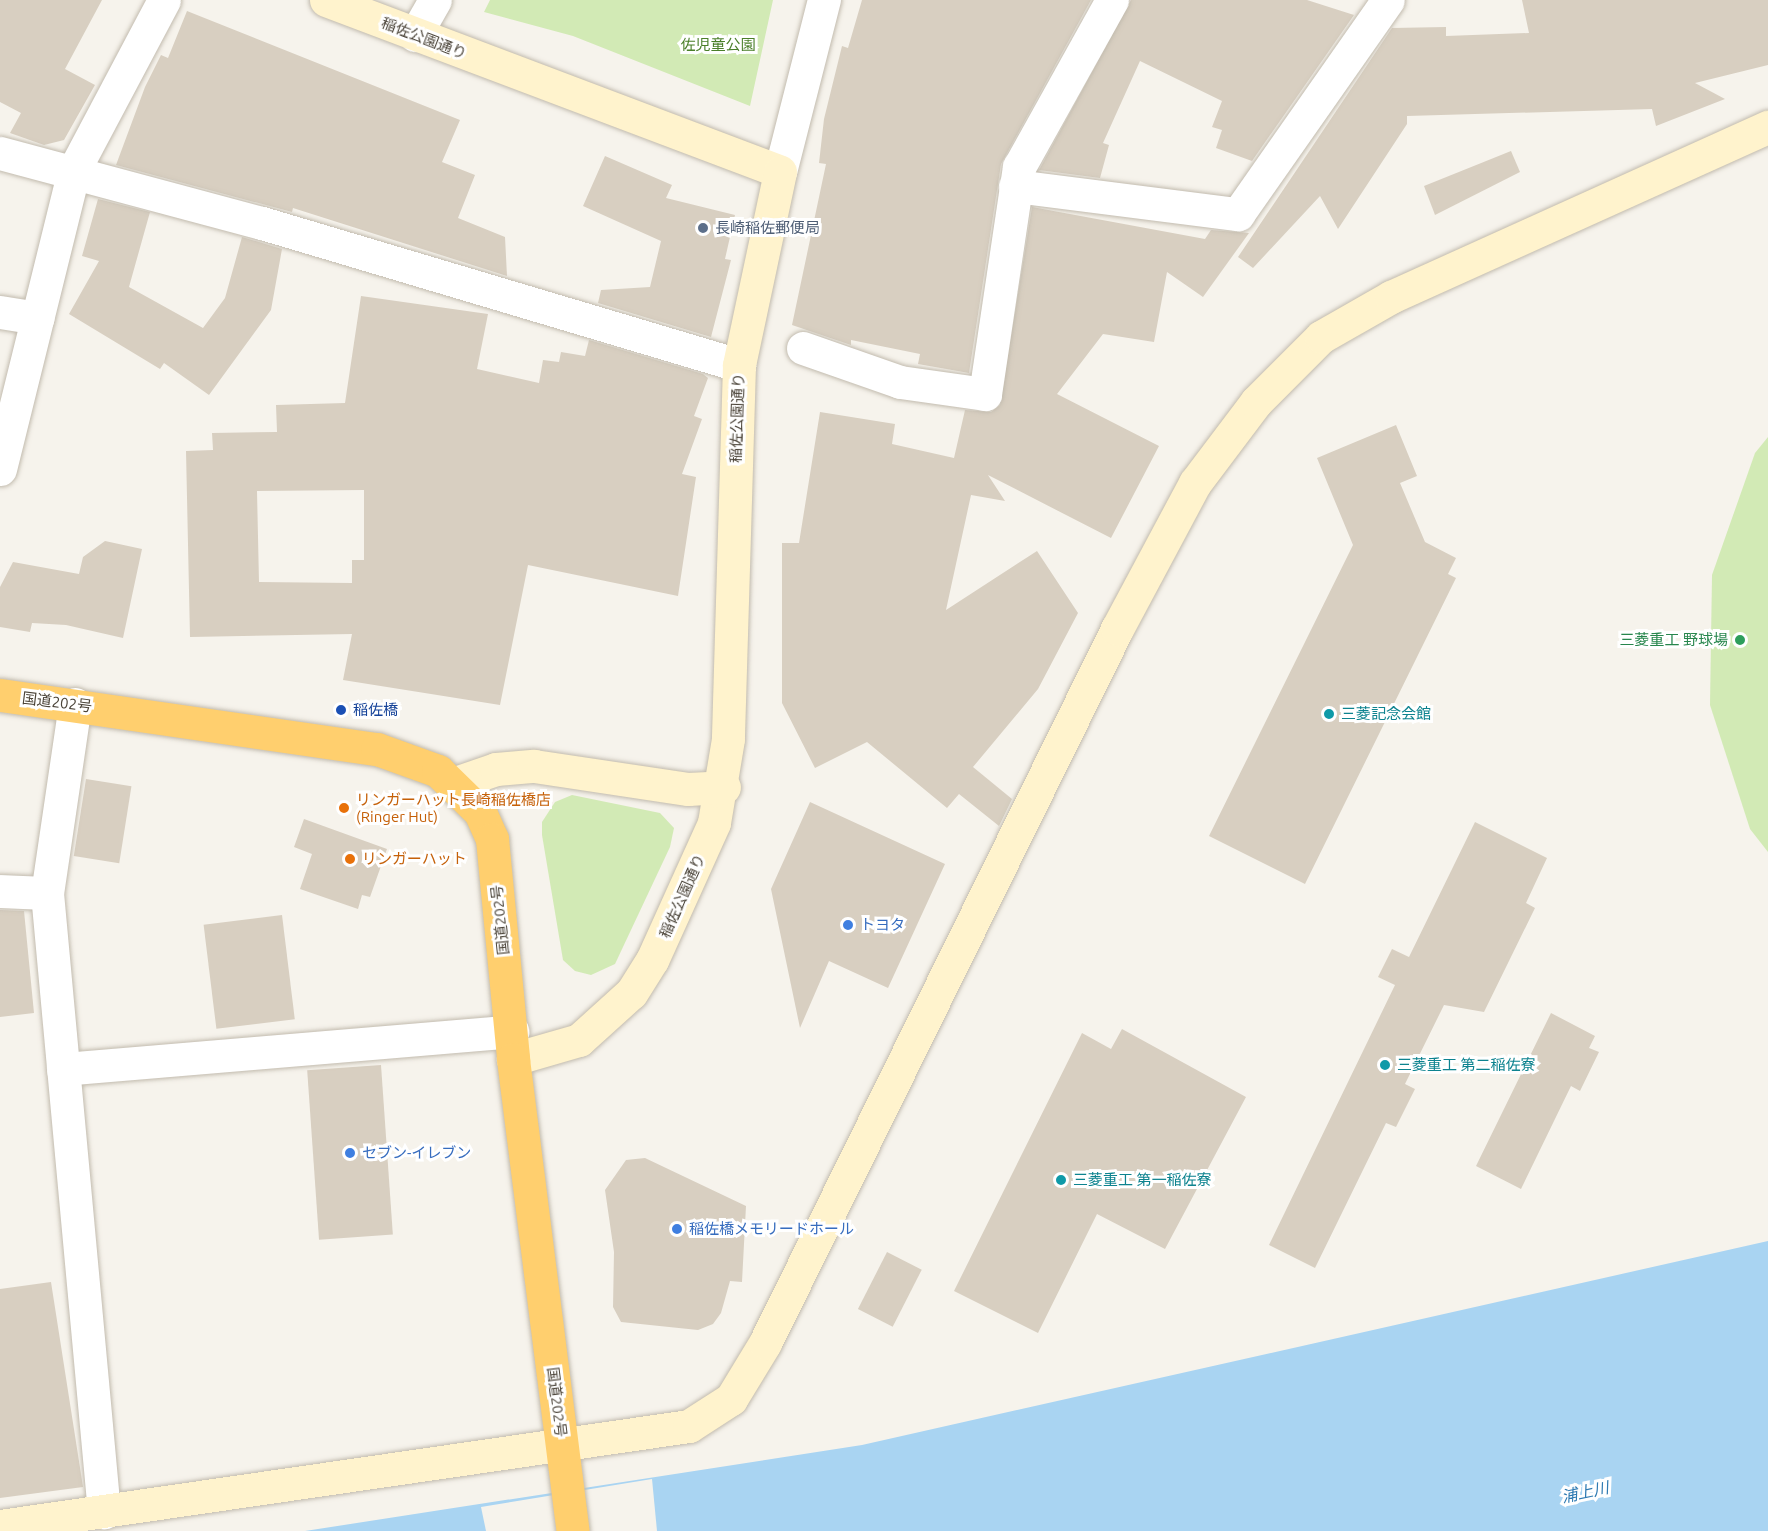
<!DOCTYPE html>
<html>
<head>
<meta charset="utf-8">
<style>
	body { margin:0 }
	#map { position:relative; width:1768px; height:1531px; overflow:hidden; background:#f6f3ec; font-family:Ubuntu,"Noto Sans JP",sans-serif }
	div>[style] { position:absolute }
	.green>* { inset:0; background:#d2eab5 }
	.water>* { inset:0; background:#a9d4f2 }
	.pier>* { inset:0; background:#f6f3ec }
	.building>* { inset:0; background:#d8cfc1; transform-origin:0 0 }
	.roads { filter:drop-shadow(0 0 2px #c2bbae) drop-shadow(0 0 2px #c2bbae) }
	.street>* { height:33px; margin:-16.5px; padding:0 16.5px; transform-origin:16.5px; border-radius:16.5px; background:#fff }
	.secondary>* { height:33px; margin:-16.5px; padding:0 16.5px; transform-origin:16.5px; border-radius:16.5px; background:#fff3cd }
	.highway>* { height:33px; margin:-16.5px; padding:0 16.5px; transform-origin:16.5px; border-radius:16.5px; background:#ffcf6e }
	.dots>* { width:16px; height:16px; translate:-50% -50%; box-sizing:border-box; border:3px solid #fff; border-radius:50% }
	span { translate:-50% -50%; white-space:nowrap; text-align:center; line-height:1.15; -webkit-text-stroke:6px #fff; paint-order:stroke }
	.street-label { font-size:15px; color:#4b4439 }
	.park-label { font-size:15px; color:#4a7f2a }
	.service-label { font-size:15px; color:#4e5e75 }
	.left { translate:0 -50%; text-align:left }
	.leisure-label { font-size:15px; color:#27864d }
	.right { translate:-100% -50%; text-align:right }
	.transit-label { font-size:15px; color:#164399 }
	.culture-label { font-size:15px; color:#0d838f }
	.food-label { font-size:15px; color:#c56008 }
	.shop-label { font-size:15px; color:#366cbe }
	.water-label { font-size:16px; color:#2e7ab2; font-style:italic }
</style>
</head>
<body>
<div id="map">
	<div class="green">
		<div style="clip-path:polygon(490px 0,773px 0,750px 106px,573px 36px,484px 12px)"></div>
		<div style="clip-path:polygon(1768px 437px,1768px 852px,1750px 829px,1710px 705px,1712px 575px,1755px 453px)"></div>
		<div style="clip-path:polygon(572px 795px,660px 813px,674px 828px,670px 847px,615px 964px,591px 975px,575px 971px,563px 960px,542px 835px,542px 822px,555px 802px)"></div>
	</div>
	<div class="water">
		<div style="clip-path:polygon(1768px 1241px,1768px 1531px,305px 1531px,862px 1445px)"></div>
	</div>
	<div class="pier">
		<div style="clip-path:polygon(652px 1479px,657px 1531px,486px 1531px,481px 1507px)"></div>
	</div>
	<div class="building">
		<div style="clip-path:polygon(0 0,102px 0,65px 69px,95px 85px,64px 140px,44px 145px,10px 133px,21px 113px,0 102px)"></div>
		<div style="clip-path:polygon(862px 0,1091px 0,1001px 164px,969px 373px,918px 364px,920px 354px,851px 340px,851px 345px,792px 325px,826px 164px,819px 163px,824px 119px,842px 46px,848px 48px)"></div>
		<div style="clip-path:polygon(1131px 0,1307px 0,1354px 15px,1252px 161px,1216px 148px,1222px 130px,1212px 127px,1222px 101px,1140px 61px,1103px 143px,1109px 145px,1100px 178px,1039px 170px)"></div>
		<div style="clip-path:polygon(1522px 0,1768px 0,1768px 65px,1695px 83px,1725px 99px,1656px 126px,1652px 109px,1407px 116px,1407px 124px,1338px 229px,1320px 196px,1253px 268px,1238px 257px,1392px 28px,1446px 27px,1446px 36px,1529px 33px)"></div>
		<div style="clip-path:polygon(187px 11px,460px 120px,442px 162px,475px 175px,458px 218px,505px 237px,507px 276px,293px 208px,292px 212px,116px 165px,145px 87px,161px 55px,168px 58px)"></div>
		<div style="clip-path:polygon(1511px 151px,1520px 172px,1435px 215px,1424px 186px)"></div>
		<div style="clip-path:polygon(605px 156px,672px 185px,666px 198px,735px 215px,725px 259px,731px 260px,711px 337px,598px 303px,601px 290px,650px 287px,661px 241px,583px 206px)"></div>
		<div style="clip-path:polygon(98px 199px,150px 212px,129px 287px,203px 328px,225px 298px,242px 237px,282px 249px,271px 310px,209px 395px,164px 363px,160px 369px,69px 314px,99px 261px,82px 256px)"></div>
		<div style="clip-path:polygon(1032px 207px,1205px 239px,1211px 230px,1249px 233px,1203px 297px,1167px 272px,1154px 342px,1103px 334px,1057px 394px,1159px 446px,1111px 538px,988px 475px,1005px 501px,971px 495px,946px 610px,1037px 551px,1078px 613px,1038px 689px,973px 767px,1012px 799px,999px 826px,959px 794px,947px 808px,867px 742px,815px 768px,782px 703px,782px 543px,799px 543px,820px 412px,895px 424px,892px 444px,954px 458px,965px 410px,991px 412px,1000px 405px)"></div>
		<div style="clip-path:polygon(evenodd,361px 296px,488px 314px,477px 369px,539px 383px,543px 360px,559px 362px,561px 352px,585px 356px,589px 340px,703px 374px,708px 378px,694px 416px,702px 419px,682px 474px,696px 477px,678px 596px,528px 565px,500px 705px,343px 680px,352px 634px,190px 637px,186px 451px,213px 450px,212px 433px,277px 432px,276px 405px,345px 403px,361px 296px,364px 490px,364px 560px,352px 560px,352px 583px,259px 582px,257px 491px,364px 490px)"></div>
		<div style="clip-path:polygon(1396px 425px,1417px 476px,1400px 483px,1425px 542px,1456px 558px,1448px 574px,1456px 578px,1305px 884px,1209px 836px,1353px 545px,1317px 458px)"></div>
		<div style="clip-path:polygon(105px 541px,142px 549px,123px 638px,66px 625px,32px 623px,30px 632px,0 627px,0 587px,13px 562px,79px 574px,83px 557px)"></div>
		<div style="left:86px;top:779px;width:46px;height:78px;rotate:9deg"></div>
		<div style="clip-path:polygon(810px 802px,945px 864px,888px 988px,829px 961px,800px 1028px,771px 889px)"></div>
		<div style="clip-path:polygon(304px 819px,387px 849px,370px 897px,362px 895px,358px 909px,300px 889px,312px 854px,294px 847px)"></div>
		<div style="clip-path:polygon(1475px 822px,1547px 858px,1526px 903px,1535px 908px,1484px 1012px,1444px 1005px,1405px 1084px,1415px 1089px,1396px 1127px,1386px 1123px,1315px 1268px,1269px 1245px,1395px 985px,1378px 977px,1392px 949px,1409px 957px)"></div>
		<div style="clip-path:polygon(0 910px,24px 911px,34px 1013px,0 1017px)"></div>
		<div style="left:282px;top:915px;width:105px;height:79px;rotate:83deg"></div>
		<div style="clip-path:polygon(1551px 1013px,1595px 1036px,1589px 1048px,1599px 1052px,1580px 1091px,1571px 1086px,1521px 1189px,1476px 1166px)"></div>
		<div style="clip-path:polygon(1122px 1029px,1246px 1097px,1165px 1249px,1097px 1214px,1038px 1333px,954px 1291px,1082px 1033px,1111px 1049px)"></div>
		<div style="left:381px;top:1065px;width:170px;height:74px;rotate:86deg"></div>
		<div style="clip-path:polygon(645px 1158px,746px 1206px,742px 1282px,730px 1281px,721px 1313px,713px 1324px,698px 1330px,621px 1322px,613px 1307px,614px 1252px,605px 1190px,626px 1160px)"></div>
		<div style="left:887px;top:1252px;width:39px;height:64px;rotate:27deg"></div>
		<div style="clip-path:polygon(51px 1282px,83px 1487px,0 1498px,0 1289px)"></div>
	</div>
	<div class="roads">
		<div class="street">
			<div style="left:415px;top:35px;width:40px;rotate:-60.3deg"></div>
			<div style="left:0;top:153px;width:271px;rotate:15deg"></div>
			<div style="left:262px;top:223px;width:498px;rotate:16.6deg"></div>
			<div style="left:780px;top:172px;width:178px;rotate:-75.7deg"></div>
			<div style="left:1015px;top:186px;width:225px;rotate:7.2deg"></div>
			<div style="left:1238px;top:214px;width:261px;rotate:-55deg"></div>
			<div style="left:0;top:312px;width:38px;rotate:9deg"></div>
			<div style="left:803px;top:348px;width:103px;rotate:19.3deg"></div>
			<div style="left:900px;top:382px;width:86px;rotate:8deg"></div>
			<div style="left:985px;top:394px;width:230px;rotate:-81.5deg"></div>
			<div style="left:1019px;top:167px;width:191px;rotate:-60.9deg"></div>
			<div style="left:0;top:469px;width:308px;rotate:-76.1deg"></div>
			<div style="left:74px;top:170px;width:192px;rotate:-62.1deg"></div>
			<div style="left:75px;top:704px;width:191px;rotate:98.4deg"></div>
			<div style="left:47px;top:893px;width:622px;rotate:84.74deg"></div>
			<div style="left:0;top:891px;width:47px;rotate:2.4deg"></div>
			<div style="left:63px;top:1069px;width:451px;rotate:-4.8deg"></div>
		</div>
		<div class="secondary">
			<div style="left:326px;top:0;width:485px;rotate:20.7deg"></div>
			<div style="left:780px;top:172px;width:197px;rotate:102deg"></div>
			<div style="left:739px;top:365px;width:374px;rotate:91.7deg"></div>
			<div style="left:728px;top:739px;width:85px;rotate:99.5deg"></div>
			<div style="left:714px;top:823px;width:150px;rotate:114.3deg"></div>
			<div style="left:652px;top:960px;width:39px;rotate:122deg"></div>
			<div style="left:631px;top:993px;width:70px;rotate:137.9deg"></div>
			<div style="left:579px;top:1040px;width:69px;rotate:163.9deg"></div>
			<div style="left:455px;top:783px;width:43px;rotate:-18.9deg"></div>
			<div style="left:496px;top:769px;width:38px;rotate:-5deg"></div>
			<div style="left:534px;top:766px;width:156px;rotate:8.5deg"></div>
			<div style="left:688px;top:789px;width:36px;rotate:-3deg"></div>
			<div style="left:0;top:1526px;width:696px;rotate:-8.26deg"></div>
			<div style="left:689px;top:1426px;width:50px;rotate:-32.7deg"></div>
			<div style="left:731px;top:1399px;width:66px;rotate:-58.7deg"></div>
			<div style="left:765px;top:1343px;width:796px;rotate:-63.76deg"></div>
			<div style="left:1117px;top:629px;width:166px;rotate:-61.9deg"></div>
			<div style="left:1195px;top:483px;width:101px;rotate:-53deg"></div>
			<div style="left:1256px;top:402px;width:92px;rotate:-45deg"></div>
			<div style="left:1321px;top:337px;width:81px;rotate:-29.7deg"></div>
			<div style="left:1391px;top:297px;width:414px;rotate:-24.3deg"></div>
		</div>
		<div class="highway">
			<div style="left:0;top:695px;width:381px;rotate:8.2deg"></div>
			<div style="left:377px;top:749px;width:65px;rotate:19.8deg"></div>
			<div style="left:438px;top:771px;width:59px;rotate:44.3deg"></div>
			<div style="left:480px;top:812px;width:30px;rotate:66deg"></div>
			<div style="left:492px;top:839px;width:221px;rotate:84.5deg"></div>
			<div style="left:513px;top:1059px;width:476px;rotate:82.8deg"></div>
		</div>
	</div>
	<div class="dots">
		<div style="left:703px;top:228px;background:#5c6f8a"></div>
		<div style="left:1740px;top:640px;background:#2e9e5b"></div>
		<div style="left:341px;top:710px;background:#1a4fb4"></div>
		<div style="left:1329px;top:714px;background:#0f9aa8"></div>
		<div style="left:344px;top:808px;background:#e8710a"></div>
		<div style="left:350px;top:859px;background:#e8710a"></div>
		<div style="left:848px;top:925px;background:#3f7fe0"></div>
		<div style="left:1385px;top:1065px;background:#0f9aa8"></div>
		<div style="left:350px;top:1153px;background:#3f7fe0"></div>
		<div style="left:1061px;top:1180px;background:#0f9aa8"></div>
		<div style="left:677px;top:1229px;background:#3f7fe0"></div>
	</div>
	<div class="street-label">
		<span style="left:424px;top:38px;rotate:21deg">稲佐公園通り</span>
		<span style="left:737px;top:418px;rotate:-88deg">稲佐公園通り</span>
		<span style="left:57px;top:702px;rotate:7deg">国道202号</span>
		<span style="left:682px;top:896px;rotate:-66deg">稲佐公園通り</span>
		<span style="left:500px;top:920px;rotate:-96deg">国道202号</span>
		<span style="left:557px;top:1402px;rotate:83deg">国道202号</span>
	</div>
	<div class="park-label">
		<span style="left:718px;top:45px">佐児童公園</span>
	</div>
	<div class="service-label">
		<span class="left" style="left:715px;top:228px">長崎稲佐郵便局</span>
	</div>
	<div class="leisure-label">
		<span class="right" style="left:1728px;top:640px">三菱重工 野球場</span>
	</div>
	<div class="transit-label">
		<span class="left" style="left:353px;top:710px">稲佐橋</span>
	</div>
	<div class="culture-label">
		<span class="left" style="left:1341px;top:714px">三菱記念会館</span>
		<span class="left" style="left:1397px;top:1065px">三菱重工 第二稲佐寮</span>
		<span class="left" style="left:1073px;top:1180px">三菱重工 第一稲佐寮</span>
	</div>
	<div class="food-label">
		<span class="left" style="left:356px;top:808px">リンガーハット長崎稲佐橋店<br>(Ringer Hut)</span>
		<span class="left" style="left:362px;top:859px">リンガーハット</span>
	</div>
	<div class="shop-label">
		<span class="left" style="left:860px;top:925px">トヨタ</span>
		<span class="left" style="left:362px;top:1153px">セブン-イレブン</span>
		<span class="left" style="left:689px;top:1229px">稲佐橋メモリードホール</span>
	</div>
	<div class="water-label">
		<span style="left:1585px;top:1492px;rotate:-12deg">浦上川</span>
	</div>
</div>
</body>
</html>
